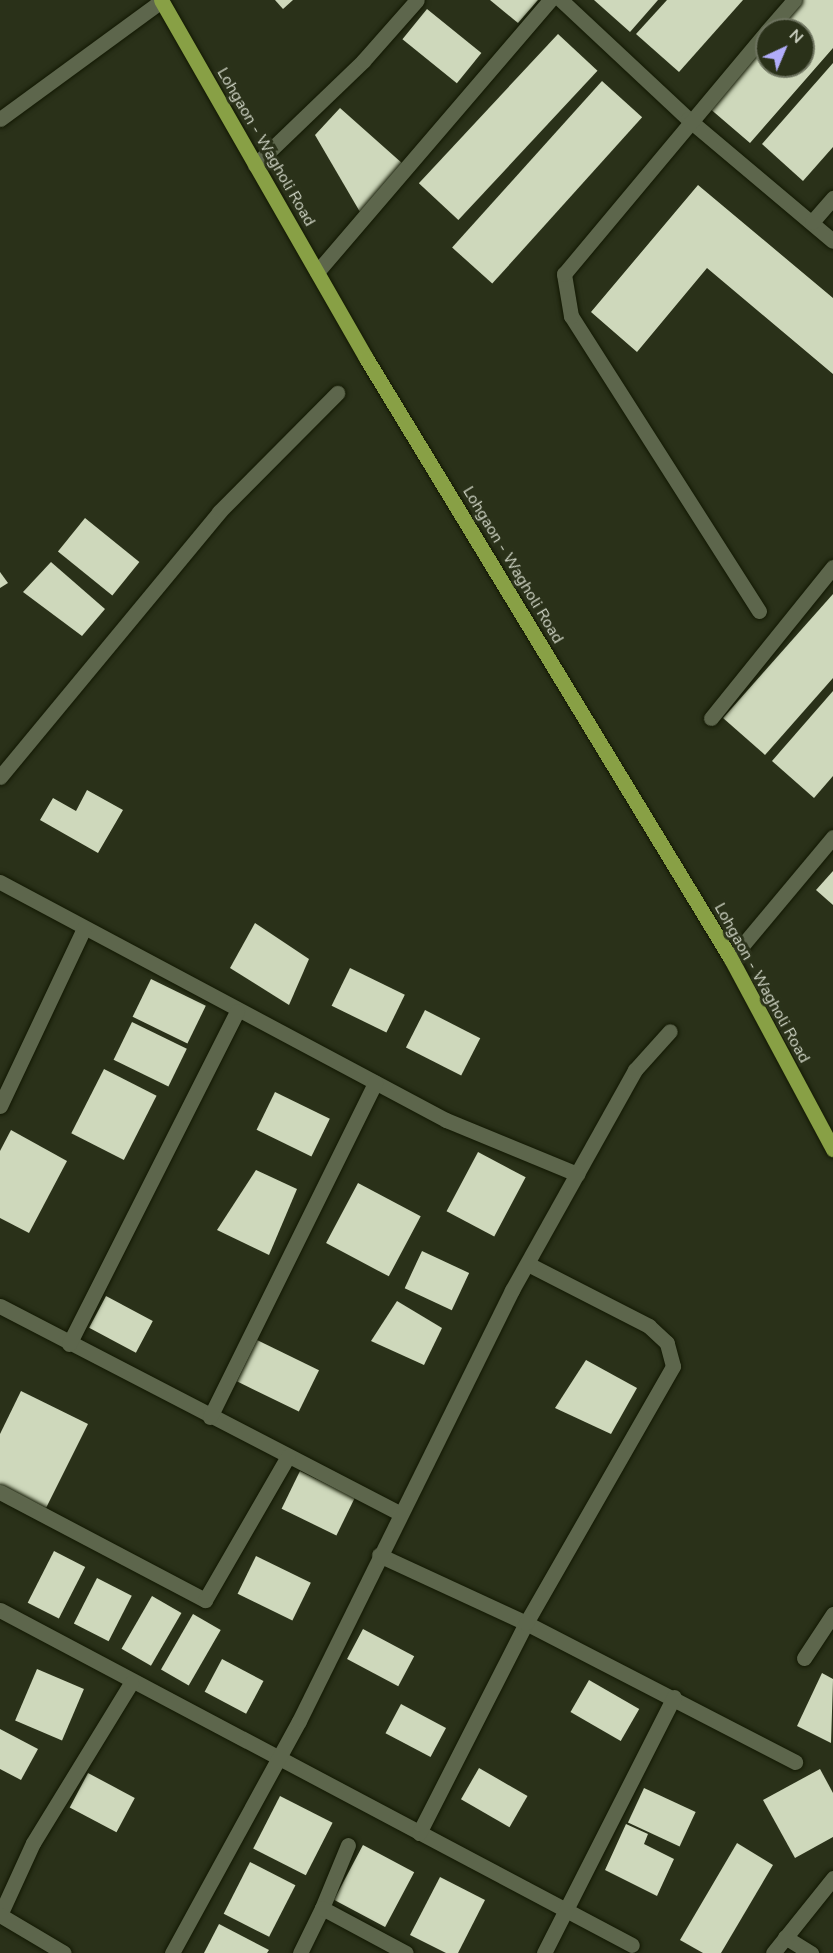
<!DOCTYPE html>
<html>
<head>
<meta charset="utf-8">
<style>
	body { margin:0 }
	#map { position:relative; width:833px; height:1953px; overflow:hidden; background:#2a3119; font-family:"Nunito Sans",sans-serif }
	div>[style] { position:absolute }
	.building>* { inset:0; background:#ced8bb; transform-origin:0 0 }
	.roads { filter:drop-shadow(0 0 2px #121803) drop-shadow(0 0 2px #121803) }
	.service>* { height:15px; margin:-7.5px; padding:0 7.5px; transform-origin:7.5px; border-radius:7.5px; background:#5d664c }
	.minor>* { height:15px; margin:-7.5px; padding:0 7.5px; transform-origin:7.5px; border-radius:7.5px; background:#5d664c }
	.primary>* { height:15px; margin:-7.5px; padding:0 7.5px; transform-origin:7.5px; border-radius:7.5px; background:#88a045 }
	span { translate:-50% -50%; white-space:nowrap; text-align:center; line-height:1.15; -webkit-text-stroke:6px #2a3119; paint-order:stroke }
	.street-label { font-size:16px; color:#d2d7c8 }
	.north { position:absolute; left:755px; top:18px; width:60px; height:60px; box-sizing:border-box; background:#2a3119; border:2px solid #6d735f; border-radius:50%; rotate:44deg; font-size:16px; font-weight:700; line-height:24px; text-align:center; color:#d2d7c8 }
	.north::after { content:''; display:block; margin:auto; width:21px; height:27px; background:#b1adfa; clip-path:polygon(50% 0,100% 100%,50% 72%,0 100%) }
</style>
</head>
<body>
<div id="map">
	<div class="building">
		<div style="clip-path:polygon(275px 0,293px 0,283px 9px)"></div>
		<div style="clip-path:polygon(490px 0,538px 0,518px 23px)"></div>
		<div style="clip-path:polygon(594px 0,658px 0,630px 32px)"></div>
		<div style="clip-path:polygon(667px 0,743px 0,679px 72px,636px 34px)"></div>
		<div style="clip-path:polygon(801px 0,833px 0,833px 48px,750px 143px,708px 107px,767px 39px,767px 66px,803px 66px,803px 30px,775px 30px)"></div>
		<div style="left:427px;top:9px;width:70px;height:39px;rotate:39deg"></div>
		<div style="left:558px;top:34px;width:54px;height:204px;rotate:43deg"></div>
		<div style="clip-path:polygon(833px 63px,833px 147px,803px 181px,762px 144px)"></div>
		<div style="left:602px;top:81px;width:54px;height:224px;rotate:42deg"></div>
		<div style="clip-path:polygon(340px 108px,403px 164px,360px 212px,315px 135px)"></div>
		<div style="clip-path:polygon(698px 185px,833px 298px,833px 374px,707px 268px,637px 352px,591px 312px)"></div>
		<div style="left:85px;top:518px;width:70px;height:43px;rotate:39deg"></div>
		<div style="clip-path:polygon(51px 562px,105px 609px,82px 636px,23px 592px)"></div>
		<div style="clip-path:polygon(0 572px,8px 583px,0 588px)"></div>
		<div style="clip-path:polygon(833px 594px,833px 678px,765px 755px,723px 718px)"></div>
		<div style="clip-path:polygon(833px 691px,833px 776px,814px 798px,772px 761px)"></div>
		<div style="clip-path:polygon(87px 790px,123px 810px,98px 853px,40px 820px,53px 798px,76px 811px)"></div>
		<div style="clip-path:polygon(833px 871px,833px 905px,816px 890px)"></div>
		<div style="clip-path:polygon(255px 923px,309px 959px,289px 1005px,230px 968px)"></div>
		<div style="left:350px;top:968px;width:61px;height:42px;rotate:26deg"></div>
		<div style="left:151px;top:979px;width:61px;height:42px;rotate:26deg"></div>
		<div style="left:425px;top:1010px;width:62px;height:42px;rotate:27deg"></div>
		<div style="left:132px;top:1022px;width:61px;height:42px;rotate:26deg"></div>
		<div style="left:104px;top:1069px;width:59px;height:72px;rotate:27deg"></div>
		<div style="left:275px;top:1092px;width:61px;height:42px;rotate:26deg"></div>
		<div style="clip-path:polygon(11px 1130px,67px 1161px,29px 1233px,0 1218px,0 1151px)"></div>
		<div style="left:478px;top:1152px;width:54px;height:67px;rotate:28deg"></div>
		<div style="clip-path:polygon(256px 1170px,297px 1189px,269px 1255px,217px 1230px)"></div>
		<div style="left:358px;top:1183px;width:71px;height:68px;rotate:28deg"></div>
		<div style="left:422px;top:1251px;width:52px;height:41px;rotate:25deg"></div>
		<div style="left:106px;top:1296px;width:53px;height:36px;rotate:28deg"></div>
		<div style="clip-path:polygon(397px 1301px,442px 1328px,424px 1365px,371px 1341px)"></div>
		<div style="left:257px;top:1340px;width:69px;height:46px;rotate:26deg"></div>
		<div style="clip-path:polygon(586px 1360px,637px 1388px,611px 1434px,555px 1408px)"></div>
		<div style="clip-path:polygon(21px 1391px,88px 1424px,46px 1508px,0 1485px,0 1434px)"></div>
		<div style="left:300px;top:1471px;width:61px;height:42px;rotate:26deg"></div>
		<div style="left:54px;top:1551px;width:35px;height:58px;rotate:27deg"></div>
		<div style="left:256px;top:1556px;width:61px;height:42px;rotate:26deg"></div>
		<div style="left:97px;top:1578px;width:39px;height:51px;rotate:27deg"></div>
		<div style="left:152px;top:1596px;width:34px;height:61px;rotate:30deg"></div>
		<div style="left:193px;top:1614px;width:32px;height:64px;rotate:30deg"></div>
		<div style="left:363px;top:1629px;width:58px;height:34px;rotate:28deg"></div>
		<div style="left:222px;top:1659px;width:47px;height:37px;rotate:28deg"></div>
		<div style="left:37px;top:1669px;width:51px;height:56px;rotate:23deg"></div>
		<div style="clip-path:polygon(822px 1673px,833px 1679px,831px 1743px,797px 1726px)"></div>
		<div style="left:589px;top:1680px;width:58px;height:37px;rotate:30deg"></div>
		<div style="left:401px;top:1704px;width:51px;height:33px;rotate:28deg"></div>
		<div style="clip-path:polygon(0 1729px,38px 1749px,21px 1780px,0 1769px)"></div>
		<div style="left:479px;top:1768px;width:56px;height:36px;rotate:30deg"></div>
		<div style="clip-path:polygon(820px 1769px,833px 1793px,833px 1837px,795px 1858px,763px 1800px)"></div>
		<div style="left:88px;top:1773px;width:53px;height:39px;rotate:28deg"></div>
		<div style="left:644px;top:1788px;width:57px;height:38px;rotate:25deg"></div>
		<div style="left:280px;top:1796px;width:59px;height:59px;rotate:27deg"></div>
		<div style="clip-path:polygon(626px 1824px,648px 1834px,644px 1844px,674px 1859px,657px 1896px,605px 1870px)"></div>
		<div style="clip-path:polygon(737px 1843px,773px 1865px,721px 1953px,703px 1953px,680px 1940px)"></div>
		<div style="left:363px;top:1845px;width:58px;height:62px;rotate:28deg"></div>
		<div style="left:250px;top:1862px;width:51px;height:58px;rotate:27deg"></div>
		<div style="clip-path:polygon(440px 1877px,485px 1900px,458px 1953px,446px 1953px,410px 1935px)"></div>
		<div style="clip-path:polygon(219px 1924px,269px 1950px,267px 1953px,204px 1953px)"></div>
	</div>
	<div class="roads">
		<div class="service">
			<div style="left:561px;top:0;width:174px;rotate:43.1deg"></div>
			<div style="left:688px;top:119px;width:189px;rotate:40.1deg"></div>
			<div style="left:768px;top:30px;width:40px;rotate:-49deg"></div>
			<div style="left:0;top:119px;width:200px;rotate:-36.2deg"></div>
			<div style="left:812px;top:222px;width:32px;rotate:-49deg"></div>
			<div style="left:759px;top:611px;width:350px;rotate:-122.5deg"></div>
			<div style="left:571px;top:316px;width:43px;rotate:-99.5deg"></div>
			<div style="left:564px;top:274px;width:317px;rotate:-50.1deg"></div>
			<div style="left:711px;top:718px;width:194px;rotate:-51.1deg"></div>
			<div style="left:731px;top:959px;width:159px;rotate:-50.1deg"></div>
		</div>
		<div class="minor">
			<div style="left:255px;top:165px;width:150px;rotate:-43.9deg"></div>
			<div style="left:363px;top:61px;width:81px;rotate:-48.5deg"></div>
			<div style="left:317px;top:272px;width:358px;rotate:-49.4deg"></div>
			<div style="left:0;top:777px;width:344px;rotate:-50.4deg"></div>
			<div style="left:219px;top:512px;width:168px;rotate:-45.2deg"></div>
			<div style="left:0;top:882px;width:506px;rotate:28.09deg"></div>
			<div style="left:446px;top:1120px;width:142px;rotate:22.4deg"></div>
			<div style="left:0;top:1106px;width:197px;rotate:-64.7deg"></div>
			<div style="left:0;top:1306px;width:450px;rotate:27.4deg"></div>
			<div style="left:69px;top:1344px;width:373px;rotate:-63.2deg"></div>
			<div style="left:210px;top:1417px;width:373px;rotate:-63.7deg"></div>
			<div style="left:0;top:1492px;width:232px;rotate:27.8deg"></div>
			<div style="left:205px;top:1600px;width:166px;rotate:-60deg"></div>
			<div style="left:379px;top:1555px;width:162px;rotate:24.8deg"></div>
			<div style="left:526px;top:1623px;width:303px;rotate:27.3deg"></div>
			<div style="left:0;top:1610px;width:715px;rotate:27.93deg"></div>
			<div style="left:804px;top:1658px;width:53px;rotate:-56.6deg"></div>
			<div style="left:419px;top:1833px;width:236px;rotate:-63deg"></div>
			<div style="left:526px;top:1623px;width:296px;rotate:-60.2deg"></div>
			<div style="left:673px;top:1366px;width:24px;rotate:-105deg"></div>
			<div style="left:667px;top:1343px;width:25px;rotate:-137deg"></div>
			<div style="left:649px;top:1326px;width:136px;rotate:-152.9deg"></div>
			<div style="left:322px;top:1908px;width:68px;rotate:-67.6deg"></div>
			<div style="left:0;top:1915px;width:79px;rotate:-65.4deg"></div>
			<div style="left:33px;top:1843px;width:188px;rotate:-58.5deg"></div>
			<div style="left:0;top:1915px;width:74px;rotate:30.7deg"></div>
			<div style="left:785px;top:1937px;width:31px;rotate:32deg"></div>
			<div style="left:172px;top:1953px;width:264px;rotate:-61.3deg"></div>
			<div style="left:299px;top:1721px;width:481px;rotate:-63.7deg"></div>
			<div style="left:512px;top:1290px;width:252px;rotate:-60.8deg"></div>
			<div style="left:635px;top:1070px;width:52px;rotate:-48.1deg"></div>
			<div style="left:300px;top:1953px;width:50px;rotate:-63.9deg"></div>
			<div style="left:322px;top:1908px;width:95px;rotate:28.2deg"></div>
			<div style="left:544px;top:1953px;width:287px;rotate:-63.1deg"></div>
			<div style="left:773px;top:1953px;width:96px;rotate:-51.3deg"></div>
		</div>
		<div class="primary">
			<div style="left:161px;top:0;width:413px;rotate:60.2deg"></div>
			<div style="left:366px;top:358px;width:703px;rotate:58.73deg"></div>
			<div style="left:731px;top:959px;width:216px;rotate:61.8deg"></div>
		</div>
	</div>
	<div class="street-label">
		<span style="left:266px;top:147px;rotate:60deg">Lohgaon - Wagholi Road</span>
		<span style="left:513px;top:565px;rotate:59deg">Lohgaon - Wagholi Road</span>
		<span style="left:762px;top:983px;rotate:61deg">Lohgaon - Wagholi Road</span>
	</div>
	<div class="north">N</div>
</div>
</body>
</html>
